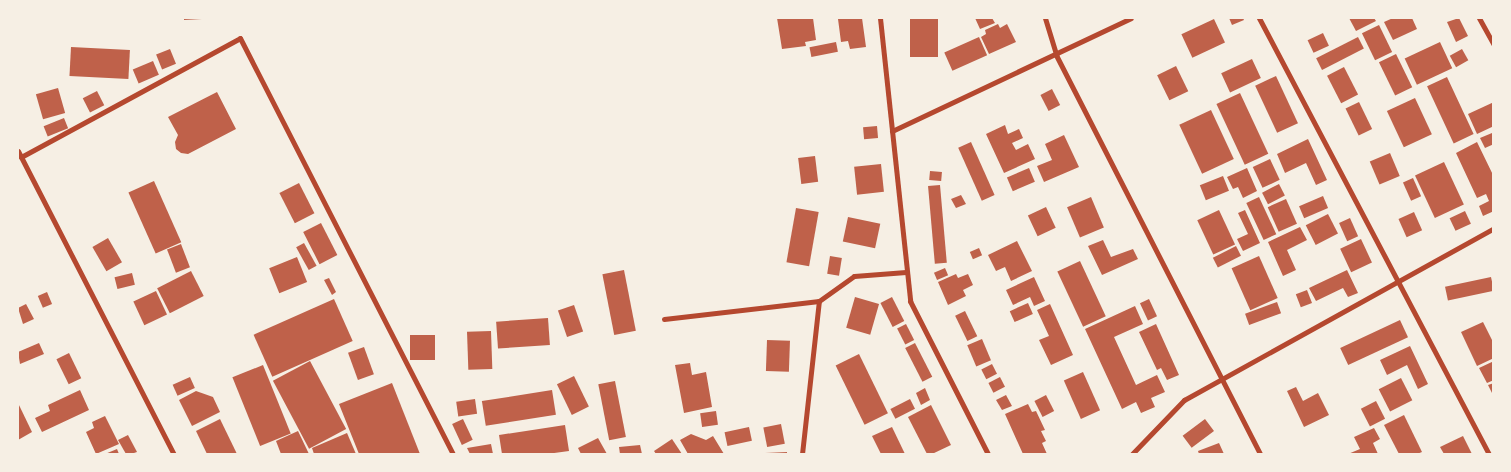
<!DOCTYPE html>
<html>
<head>
<meta charset="utf-8">
<style>
	body { margin:0 }
	#map { position:relative; width:1511px; height:472px; overflow:hidden; background:#f6efe4; font-family:Ubuntu,sans-serif }
	div>[style] { position:absolute }
	.building>* { inset:0; background:#bf614a; transform-origin:0 0 }
	.minor>* { height:5px; margin:-2.5px; padding:0 2.5px; transform-origin:2.5px; border-radius:2.5px; background:#b5482f }
	span { translate:-50% -50%; white-space:nowrap; text-align:center; line-height:1.15; -webkit-text-stroke:5px #f6efe4; paint-order:stroke }
	.frame { position:absolute; inset:0; border:19px solid #f6efe4; pointer-events:none }
</style>
</head>
<body>
<div id="map">
	<div class="building">
		<div style="clip-path:polygon(184px 18px,202px 18px,202px 19px,184px 20px)"></div>
		<div style="clip-path:polygon(777px 18px,813px 18px,816px 40px,805px 42px,806px 46px,782px 49px)"></div>
		<div style="clip-path:polygon(862px 18px,866px 47px,850px 49px,848px 41px,841px 42px,838px 19px)"></div>
		<div style="left:910px;top:18px;width:28px;height:39px"></div>
		<div style="clip-path:polygon(975px 18px,992px 18px,995px 23px,980px 29px)"></div>
		<div style="clip-path:polygon(1229px 18px,1243px 18px,1244px 20px,1232px 25px)"></div>
		<div style="clip-path:polygon(1349px 18px,1374px 18px,1376px 21px,1356px 31px)"></div>
		<div style="clip-path:polygon(1393px 18px,1412px 18px,1417px 29px,1393px 40px,1384px 22px)"></div>
		<div style="clip-path:polygon(1459px 18px,1468px 36px,1456px 42px,1447px 22px)"></div>
		<div style="left:1214px;top:19px;width:26px;height:36px;rotate:65deg"></div>
		<div style="clip-path:polygon(998px 24px,1000px 28px,1007px 24px,1016px 42px,989px 54px,981px 37px,986px 34px,985px 30px)"></div>
		<div style="left:1379px;top:25px;width:30px;height:19px;rotate:64deg"></div>
		<div style="left:1323px;top:33px;width:14px;height:17px;rotate:65deg"></div>
		<div style="left:979px;top:37px;width:20px;height:38px;rotate:66deg"></div>
		<div style="left:1358px;top:37px;width:13px;height:47px;rotate:63deg"></div>
		<div style="left:836px;top:42px;width:10px;height:27px;rotate:79deg"></div>
		<div style="left:1440px;top:42px;width:29px;height:39px;rotate:65deg"></div>
		<div style="left:71px;top:47px;width:59px;height:29px;rotate:3deg"></div>
		<div style="left:170px;top:49px;width:16px;height:15px;rotate:68deg"></div>
		<div style="left:1462px;top:49px;width:13px;height:14px;rotate:61deg"></div>
		<div style="left:1396px;top:54px;width:37px;height:19px;rotate:64deg"></div>
		<div style="left:1252px;top:59px;width:21px;height:34px;rotate:65deg"></div>
		<div style="left:153px;top:61px;width:15px;height:22px;rotate:67deg"></div>
		<div style="left:1176px;top:66px;width:28px;height:21px;rotate:64deg"></div>
		<div style="left:1344px;top:67px;width:31px;height:19px;rotate:63deg"></div>
		<div style="left:1276px;top:76px;width:52px;height:23px;rotate:65deg"></div>
		<div style="left:1447px;top:77px;width:63px;height:22px;rotate:65deg"></div>
		<div style="left:58px;top:88px;width:26px;height:23px;rotate:74deg"></div>
		<div style="left:1052px;top:89px;width:18px;height:13px;rotate:63deg"></div>
		<div style="left:97px;top:91px;width:16px;height:16px;rotate:63deg"></div>
		<div style="clip-path:polygon(217px 92px,236px 129px,188px 154px,181px 153px,176px 149px,175px 142px,178px 135px,168px 117px)"></div>
		<div style="left:1240px;top:93px;width:67px;height:26px;rotate:65deg"></div>
		<div style="left:1415px;top:98px;width:40px;height:31px;rotate:65deg"></div>
		<div style="left:1359px;top:102px;width:30px;height:15px;rotate:64deg"></div>
		<div style="clip-path:polygon(1494px 102px,1494px 126px,1477px 134px,1468px 114px)"></div>
		<div style="left:1211px;top:110px;width:54px;height:35px;rotate:65deg"></div>
		<div style="left:64px;top:118px;width:11px;height:22px;rotate:68deg"></div>
		<div style="clip-path:polygon(1005px 125px,1008px 134px,1019px 129px,1023px 138px,1012px 143px,1016px 150px,1028px 144px,1035px 159px,1004px 173px,986px 134px)"></div>
		<div style="left:877px;top:126px;width:12px;height:14px;rotate:85deg"></div>
		<div style="clip-path:polygon(1492px 133px,1494px 144px,1485px 148px,1480px 138px)"></div>
		<div style="clip-path:polygon(1064px 135px,1079px 167px,1044px 182px,1037px 166px,1052px 160px,1045px 144px)"></div>
		<div style="clip-path:polygon(1308px 139px,1327px 180px,1316px 185px,1306px 163px,1285px 173px,1277px 154px)"></div>
		<div style="left:971px;top:142px;width:58px;height:14px;rotate:66deg"></div>
		<div style="clip-path:polygon(1477px 142px,1494px 177px,1494px 211px,1483px 216px,1479px 206px,1489px 201px,1486px 194px,1477px 198px,1456px 153px)"></div>
		<div style="left:1390px;top:153px;width:25px;height:22px;rotate:67deg"></div>
		<div style="left:815px;top:156px;width:26px;height:17px;rotate:83deg"></div>
		<div style="left:1270px;top:159px;width:23px;height:19px;rotate:65deg"></div>
		<div style="left:1444px;top:162px;width:47px;height:32px;rotate:65deg"></div>
		<div style="left:881px;top:164px;width:28px;height:27px;rotate:84deg"></div>
		<div style="left:1029px;top:168px;width:15px;height:24px;rotate:67deg"></div>
		<div style="clip-path:polygon(1247px 168px,1257px 191px,1243px 198px,1238px 187px,1233px 189px,1227px 177px)"></div>
		<div style="left:930px;top:171px;width:12px;height:9px;rotate:5deg"></div>
		<div style="left:1223px;top:176px;width:16px;height:25px;rotate:68deg"></div>
		<div style="left:1413px;top:178px;width:20px;height:11px;rotate:66deg"></div>
		<div style="left:154px;top:181px;width:67px;height:28px;rotate:66deg"></div>
		<div style="left:299px;top:183px;width:34px;height:22px;rotate:63deg"></div>
		<div style="left:1279px;top:184px;width:13px;height:19px;rotate:63deg"></div>
		<div style="left:940px;top:185px;width:78px;height:12px;rotate:85deg"></div>
		<div style="clip-path:polygon(961px 195px,966px 204px,956px 208px,951px 199px)"></div>
		<div style="left:1323px;top:196px;width:13px;height:26px;rotate:67deg"></div>
		<div style="left:1091px;top:197px;width:33px;height:26px;rotate:67deg"></div>
		<div style="left:1259px;top:197px;width:41px;height:14px;rotate:65deg"></div>
		<div style="left:1286px;top:199px;width:27px;height:20px;rotate:66deg"></div>
		<div style="left:1046px;top:207px;width:23px;height:20px;rotate:65deg"></div>
		<div style="left:796px;top:208px;width:23px;height:55px;rotate:10deg"></div>
		<div style="left:1219px;top:210px;width:38px;height:24px;rotate:65deg"></div>
		<div style="clip-path:polygon(1245px 210px,1260px 243px,1243px 251px,1237px 239px,1248px 234px,1238px 213px)"></div>
		<div style="left:1465px;top:211px;width:14px;height:17px;rotate:65deg"></div>
		<div style="left:1414px;top:212px;width:20px;height:17px;rotate:66deg"></div>
		<div style="left:1328px;top:214px;width:22px;height:25px;rotate:63deg"></div>
		<div style="left:848px;top:217px;width:33px;height:25px;rotate:12deg"></div>
		<div style="left:1350px;top:218px;width:20px;height:12px;rotate:66deg"></div>
		<div style="left:321px;top:223px;width:36px;height:20px;rotate:63deg"></div>
		<div style="clip-path:polygon(1300px 227px,1307px 240px,1287px 250px,1296px 270px,1283px 276px,1268px 242px)"></div>
		<div style="left:108px;top:238px;width:28px;height:18px;rotate:60deg"></div>
		<div style="left:1361px;top:239px;width:26px;height:23px;rotate:65deg"></div>
		<div style="clip-path:polygon(1103px 240px,1111px 257px,1133px 249px,1138px 259px,1102px 275px,1088px 246px)"></div>
		<div style="clip-path:polygon(1017px 241px,1032px 271px,1011px 281px,1005px 267px,996px 271px,988px 255px)"></div>
		<div style="left:304px;top:243px;width:26px;height:9px;rotate:61deg"></div>
		<div style="left:181px;top:244px;width:25px;height:15px;rotate:69deg"></div>
		<div style="left:1236px;top:246px;width:11px;height:26px;rotate:63deg"></div>
		<div style="left:979px;top:248px;width:8px;height:10px;rotate:67deg"></div>
		<div style="left:830px;top:256px;width:12px;height:18px;rotate:9deg"></div>
		<div style="left:1259px;top:256px;width:46px;height:30px;rotate:66deg"></div>
		<div style="left:297px;top:257px;width:27px;height:30px;rotate:68deg"></div>
		<div style="left:1080px;top:261px;width:61px;height:25px;rotate:65deg"></div>
		<div style="left:945px;top:268px;width:8px;height:12px;rotate:67deg"></div>
		<div style="left:624px;top:270px;width:62px;height:22px;rotate:79deg"></div>
		<div style="clip-path:polygon(1347px 270px,1358px 293px,1348px 297px,1343px 288px,1316px 301px,1309px 288px)"></div>
		<div style="left:191px;top:271px;width:28px;height:38px;rotate:63deg"></div>
		<div style="left:132px;top:273px;width:12px;height:18px;rotate:76deg"></div>
		<div style="clip-path:polygon(956px 274px,958px 278px,968px 274px,973px 285px,963px 290px,966px 296px,948px 305px,938px 282px)"></div>
		<div style="clip-path:polygon(1034px 277px,1045px 301px,1034px 306px,1030px 297px,1013px 305px,1006px 290px)"></div>
		<div style="left:1491px;top:277px;width:14px;height:47px;rotate:78deg"></div>
		<div style="clip-path:polygon(329px 278px,336px 292px,332px 295px,324px 280px)"></div>
		<div style="left:1307px;top:290px;width:14px;height:12px;rotate:69deg"></div>
		<div style="left:156px;top:291px;width:26px;height:25px;rotate:65deg"></div>
		<div style="left:47px;top:292px;width:13px;height:10px;rotate:67deg"></div>
		<div style="left:855px;top:297px;width:25px;height:32px;rotate:16deg"></div>
		<div style="left:892px;top:297px;width:27px;height:13px;rotate:63deg"></div>
		<div style="left:334px;top:299px;width:46px;height:88px;rotate:66deg"></div>
		<div style="left:1149px;top:299px;width:19px;height:10px;rotate:65deg"></div>
		<div style="left:1277px;top:302px;width:12px;height:34px;rotate:70deg"></div>
		<div style="left:1028px;top:303px;width:12px;height:20px;rotate:66deg"></div>
		<div style="clip-path:polygon(26px 304px,34px 319px,23px 324px,18px 308px)"></div>
		<div style="clip-path:polygon(1050px 304px,1073px 355px,1051px 365px,1039px 340px,1049px 336px,1037px 310px)"></div>
		<div style="left:574px;top:305px;width:28px;height:17px;rotate:71deg"></div>
		<div style="clip-path:polygon(1135px 306px,1143px 324px,1114px 337px,1136px 385px,1157px 375px,1165px 392px,1151px 398px,1155px 407px,1141px 413px,1136px 402px,1122px 409px,1085px 329px)"></div>
		<div style="left:965px;top:311px;width:28px;height:11px;rotate:64deg"></div>
		<div style="left:548px;top:318px;width:27px;height:52px;rotate:86deg"></div>
		<div style="left:1400px;top:320px;width:19px;height:66px;rotate:65deg"></div>
		<div style="clip-path:polygon(1483px 322px,1494px 344px,1494px 358px,1477px 366px,1461px 332px)"></div>
		<div style="left:906px;top:324px;width:18px;height:10px;rotate:63deg"></div>
		<div style="clip-path:polygon(1156px 324px,1179px 375px,1167px 380px,1161px 368px,1157px 370px,1139px 332px)"></div>
		<div style="left:491px;top:331px;width:38px;height:24px;rotate:88deg"></div>
		<div style="left:435px;top:335px;width:25px;height:25px;rotate:90deg"></div>
		<div style="left:982px;top:339px;width:23px;height:16px;rotate:67deg"></div>
		<div style="left:767px;top:340px;width:23px;height:31px;rotate:2deg"></div>
		<div style="clip-path:polygon(39px 343px,44px 354px,20px 364px,18px 352px)"></div>
		<div style="left:915px;top:343px;width:38px;height:11px;rotate:63deg"></div>
		<div style="clip-path:polygon(1410px 346px,1428px 384px,1418px 389px,1407px 365px,1387px 375px,1380px 360px)"></div>
		<div style="left:364px;top:347px;width:29px;height:17px;rotate:70deg"></div>
		<div style="left:69px;top:353px;width:28px;height:14px;rotate:64deg"></div>
		<div style="left:859px;top:354px;width:66px;height:26px;rotate:64deg"></div>
		<div style="left:310px;top:361px;width:77px;height:42px;rotate:62deg"></div>
		<div style="clip-path:polygon(1494px 361px,1494px 380px,1487px 383px,1479px 368px)"></div>
		<div style="clip-path:polygon(690px 363px,692px 375px,706px 372px,712px 407px,684px 413px,675px 365px)"></div>
		<div style="left:992px;top:364px;width:11px;height:12px;rotate:63deg"></div>
		<div style="left:263px;top:365px;width:74px;height:33px;rotate:68deg"></div>
		<div style="left:1083px;top:372px;width:42px;height:21px;rotate:66deg"></div>
		<div style="left:574px;top:376px;width:34px;height:19px;rotate:64deg"></div>
		<div style="left:190px;top:377px;width:12px;height:19px;rotate:66deg"></div>
		<div style="left:1000px;top:377px;width:11px;height:13px;rotate:63deg"></div>
		<div style="left:1401px;top:378px;width:25px;height:25px;rotate:63deg"></div>
		<div style="left:615px;top:381px;width:57px;height:17px;rotate:79deg"></div>
		<div style="clip-path:polygon(392px 383px,420px 454px,359px 454px,339px 404px)"></div>
		<div style="clip-path:polygon(1494px 383px,1494px 397px,1488px 385px)"></div>
		<div style="clip-path:polygon(1296px 387px,1303px 401px,1318px 393px,1329px 415px,1304px 427px,1287px 391px)"></div>
		<div style="clip-path:polygon(925px 388px,930px 400px,921px 405px,916px 393px)"></div>
		<div style="clip-path:polygon(80px 390px,89px 410px,42px 432px,35px 418px,50px 411px,48px 405px)"></div>
		<div style="left:552px;top:390px;width:25px;height:71px;rotate:81deg"></div>
		<div style="clip-path:polygon(196px 391px,213px 397px,220px 412px,192px 426px,179px 400px)"></div>
		<div style="clip-path:polygon(1006px 395px,1012px 406px,1002px 410px,996px 400px)"></div>
		<div style="left:1046px;top:395px;width:18px;height:13px;rotate:63deg"></div>
		<div style="left:475px;top:399px;width:15px;height:19px;rotate:82deg"></div>
		<div style="left:910px;top:399px;width:11px;height:22px;rotate:63deg"></div>
		<div style="left:1376px;top:401px;width:20px;height:17px;rotate:63deg"></div>
		<div style="clip-path:polygon(18px 403px,32px 432px,18px 440px)"></div>
		<div style="clip-path:polygon(1028px 404px,1032px 412px,1036px 411px,1045px 430px,1041px 431px,1046px 441px,1042px 443px,1047px 454px,1023px 454px,1005px 414px)"></div>
		<div style="clip-path:polygon(931px 405px,951px 445px,932px 454px,927px 454px,908px 417px)"></div>
		<div style="left:716px;top:411px;width:14px;height:16px;rotate:82deg"></div>
		<div style="clip-path:polygon(1404px 415px,1422px 452px,1417px 454px,1399px 454px,1384px 425px)"></div>
		<div style="clip-path:polygon(105px 416px,119px 444px,96px 454px,86px 432px,94px 428px,92px 422px)"></div>
		<div style="clip-path:polygon(220px 419px,237px 454px,207px 454px,196px 431px)"></div>
		<div style="left:463px;top:419px;width:23px;height:12px;rotate:65deg"></div>
		<div style="left:1205px;top:419px;width:15px;height:28px;rotate:53deg"></div>
		<div style="left:781px;top:424px;width:20px;height:18px;rotate:79deg"></div>
		<div style="clip-path:polygon(565px 425px,569px 451px,547px 454px,502px 454px,499px 435px)"></div>
		<div style="left:749px;top:427px;width:14px;height:25px;rotate:78deg"></div>
		<div style="clip-path:polygon(892px 427px,905px 454px,881px 454px,872px 436px)"></div>
		<div style="clip-path:polygon(1374px 428px,1380px 439px,1373px 443px,1378px 454px,1348px 454px,1360px 449px,1354px 437px)"></div>
		<div style="clip-path:polygon(298px 431px,309px 454px,281px 454px,276px 441px)"></div>
		<div style="clip-path:polygon(347px 433px,356px 454px,314px 454px,312px 448px)"></div>
		<div style="clip-path:polygon(691px 434px,706px 440px,713px 436px,724px 454px,688px 454px,680px 440px)"></div>
		<div style="clip-path:polygon(128px 435px,137px 452px,131px 454px,126px 454px,118px 440px)"></div>
		<div style="clip-path:polygon(1463px 436px,1472px 454px,1444px 454px,1440px 447px)"></div>
		<div style="clip-path:polygon(598px 438px,607px 454px,581px 454px,578px 448px)"></div>
		<div style="clip-path:polygon(672px 439px,682px 454px,656px 454px,654px 451px)"></div>
		<div style="clip-path:polygon(1219px 443px,1224px 454px,1199px 454px,1198px 451px)"></div>
		<div style="clip-path:polygon(491px 444px,493px 454px,470px 454px,467px 448px)"></div>
		<div style="clip-path:polygon(640px 445px,642px 454px,620px 454px,619px 447px)"></div>
		<div style="clip-path:polygon(117px 449px,119px 454px,105px 454px)"></div>
		<div style="clip-path:polygon(787px 452px,787px 454px,765px 454px,765px 453px)"></div>
	</div>
	<div class="minor">
		<div style="left:880px;top:18px;width:285px;rotate:83.9deg"></div>
		<div style="left:910px;top:301px;width:172px;rotate:63deg"></div>
		<div style="left:1045px;top:18px;width:39px;rotate:73deg"></div>
		<div style="left:1056px;top:55px;width:448px;rotate:62.9deg"></div>
		<div style="left:1259px;top:18px;width:493px;rotate:62.2deg"></div>
		<div style="left:1479px;top:18px;width:31px;rotate:61deg"></div>
		<div style="left:892px;top:131px;width:264px;rotate:-25.3deg"></div>
		<div style="left:18px;top:151px;width:341px;rotate:62.8deg"></div>
		<div style="left:21px;top:157px;width:249px;rotate:-28.5deg"></div>
		<div style="left:240px;top:38px;width:467px;rotate:62.9deg"></div>
		<div style="left:664px;top:319px;width:156px;rotate:-6.6deg"></div>
		<div style="left:819px;top:301px;width:43px;rotate:-35.5deg"></div>
		<div style="left:854px;top:276px;width:52px;rotate:-4.4deg"></div>
		<div style="left:802px;top:454px;width:154px;rotate:-83.7deg"></div>
		<div style="left:1132px;top:454px;width:75px;rotate:-46.1deg"></div>
		<div style="left:1184px;top:400px;width:355px;rotate:-29deg"></div>
	</div>
	<div class="frame"></div>
</div>
</body>
</html>
